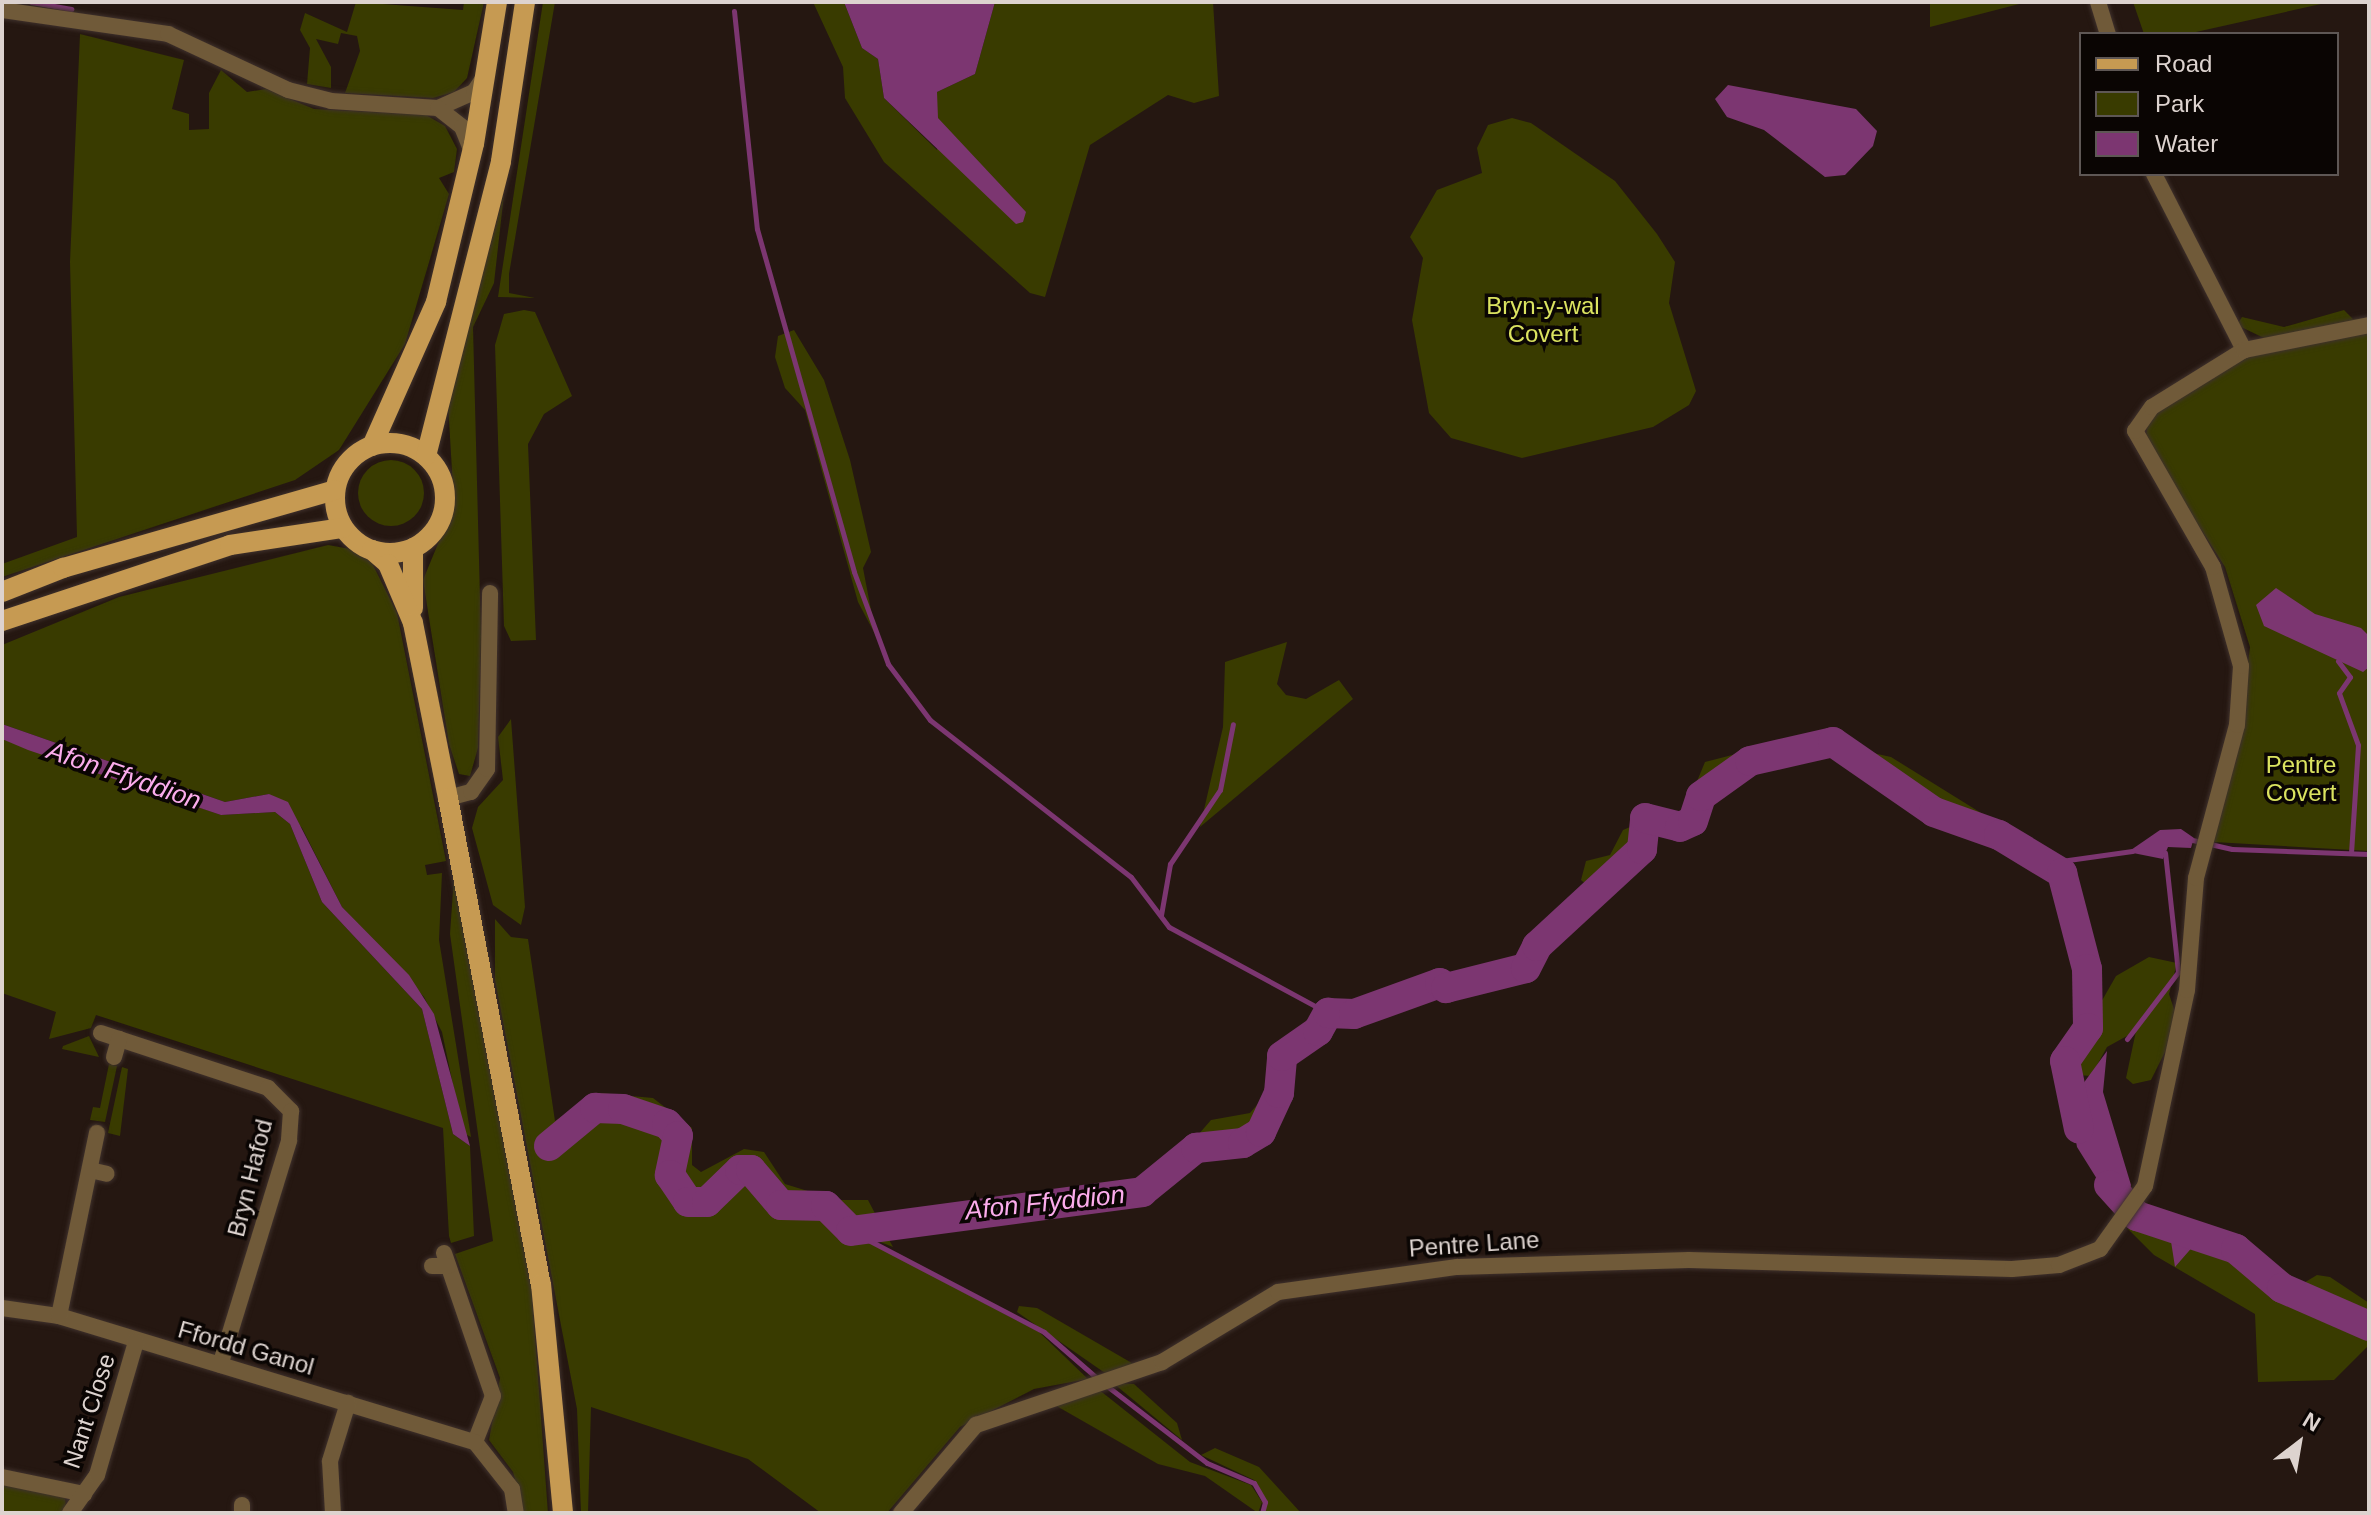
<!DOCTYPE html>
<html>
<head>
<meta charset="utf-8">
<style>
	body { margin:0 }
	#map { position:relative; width:2371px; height:1515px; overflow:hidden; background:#251711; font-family:Arial,sans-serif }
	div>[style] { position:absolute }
	.green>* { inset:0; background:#393b00 }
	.round { border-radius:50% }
	.water>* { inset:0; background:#7c3671 }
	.stream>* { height:5px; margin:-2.5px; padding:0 2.5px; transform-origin:2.5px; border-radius:2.5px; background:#7c3671 }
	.river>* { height:30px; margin:-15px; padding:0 15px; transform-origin:15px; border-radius:15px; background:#7c3671 }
	.roads { filter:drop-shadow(0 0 2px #3f312c) drop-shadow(0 0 2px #3f312c) }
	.minor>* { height:16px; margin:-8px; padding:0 8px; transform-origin:8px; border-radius:8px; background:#705a39 }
	.primary>* { height:20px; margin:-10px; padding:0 10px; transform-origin:10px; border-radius:10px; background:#c69a52 }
	.primary>.ring { margin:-10px; padding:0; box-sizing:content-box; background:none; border:20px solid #c69a52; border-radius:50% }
	span { translate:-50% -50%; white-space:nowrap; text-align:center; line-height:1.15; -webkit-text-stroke:7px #0a0503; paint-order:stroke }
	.park-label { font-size:24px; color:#dbe360 }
	.street-label { font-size:24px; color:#ddd3cf }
	.water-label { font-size:26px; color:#fbacec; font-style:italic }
	.frame { position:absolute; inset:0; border:4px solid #ddd3cf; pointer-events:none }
	.legend { position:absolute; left:2079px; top:32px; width:260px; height:144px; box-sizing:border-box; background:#0a0503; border:2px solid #5e5755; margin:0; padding:10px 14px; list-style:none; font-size:24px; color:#ddd3cf }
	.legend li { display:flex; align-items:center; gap:16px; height:40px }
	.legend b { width:40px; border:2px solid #5e5755 }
	.north { position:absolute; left:2259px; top:1403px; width:80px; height:80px; -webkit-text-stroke:6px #0a0503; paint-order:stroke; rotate:31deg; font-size:22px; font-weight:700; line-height:32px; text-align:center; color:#ddd3cf }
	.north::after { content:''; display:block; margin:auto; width:28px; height:36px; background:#ddd3cf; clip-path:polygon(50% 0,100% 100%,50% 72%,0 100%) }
</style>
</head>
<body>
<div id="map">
	<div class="green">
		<div style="clip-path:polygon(356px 2px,463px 10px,464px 2px,484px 2px,467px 78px,454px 92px,433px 98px,345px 93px,360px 51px,357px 36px,341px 33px,338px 44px,316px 39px,331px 67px,331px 88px,307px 84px,310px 48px,300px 30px,305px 13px,347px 32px)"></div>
		<div style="clip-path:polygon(543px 2px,555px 2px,509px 274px,509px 293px,535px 298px,498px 297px)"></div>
		<div style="clip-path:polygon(813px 2px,844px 2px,862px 48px,878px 59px,884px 98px,937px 150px,937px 92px,975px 74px,995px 2px,1213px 2px,1219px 96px,1194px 103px,1168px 95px,1090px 145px,1045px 297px,1030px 293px,884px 162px,845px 98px,843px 67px)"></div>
		<div style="clip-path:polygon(1930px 2px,2027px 2px,1930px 27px)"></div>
		<div style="clip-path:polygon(2133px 2px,2330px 2px,2187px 34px,2144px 34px)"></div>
		<div style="clip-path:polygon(80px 34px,184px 60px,172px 109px,189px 114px,189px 130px,209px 129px,209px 93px,221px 70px,247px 92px,266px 89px,314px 109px,426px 115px,445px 126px,457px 149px,454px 172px,439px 178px,449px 194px,405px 344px,339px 450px,295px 480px,2px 577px,2px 564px,77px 537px,70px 262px)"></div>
		<div style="clip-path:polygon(1512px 118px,1531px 123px,1615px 181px,1657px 234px,1675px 262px,1669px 303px,1696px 391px,1689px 405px,1653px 427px,1522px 458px,1451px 438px,1429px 413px,1412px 320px,1423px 258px,1410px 237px,1437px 190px,1482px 173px,1477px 148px,1488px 125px)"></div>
		<div style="clip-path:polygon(504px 194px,494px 283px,473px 327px,481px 637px,478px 748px,470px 776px,459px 774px,449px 744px,423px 580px,454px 505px,448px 403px)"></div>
		<div style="clip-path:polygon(524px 310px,535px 312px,572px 396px,544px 414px,528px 444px,536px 640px,511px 641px,504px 626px,495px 345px,504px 314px)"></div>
		<div style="clip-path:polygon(2344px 310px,2353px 319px,2369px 318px,2266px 339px,2237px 325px,2242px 317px,2284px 327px)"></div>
		<div style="clip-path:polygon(794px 330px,824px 380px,850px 460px,871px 552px,863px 568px,876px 636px,858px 602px,805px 410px,785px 388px,775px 357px,778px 336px)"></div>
		<div style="clip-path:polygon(2369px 333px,2369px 851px,2214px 842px,2208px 836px,2236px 761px,2250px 647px,2225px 567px,2146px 443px,2147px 424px,2154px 409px,2235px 358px)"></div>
		<div class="round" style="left:358px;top:460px;width:66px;height:66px"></div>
		<div style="clip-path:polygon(328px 545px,356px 550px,372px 563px,397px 613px,446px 861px,425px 865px,427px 875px,442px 873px,439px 940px,471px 1137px,463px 1133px,442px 1032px,424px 997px,342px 907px,302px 828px,269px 794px,225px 802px,2px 724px,2px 645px,119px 597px)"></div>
		<div style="clip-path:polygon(1287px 642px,1277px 684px,1286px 695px,1306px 699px,1339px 680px,1353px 699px,1200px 827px,1223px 727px,1225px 662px)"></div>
		<div style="clip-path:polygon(511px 719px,525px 907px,521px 925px,493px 905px,472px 828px,478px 807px,503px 780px,498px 737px)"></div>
		<div style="clip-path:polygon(2px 739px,221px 815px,275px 812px,290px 824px,322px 902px,422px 1009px,453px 1134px,470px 1146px,474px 1236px,451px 1243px,449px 1236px,443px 1128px,96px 1015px,91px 1028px,49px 1039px,56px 1012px,2px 993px)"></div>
		<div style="clip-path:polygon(1767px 746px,1725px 772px,1690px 798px,1705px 762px)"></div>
		<div style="clip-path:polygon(1864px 751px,1891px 757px,1994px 821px,1992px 828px,1934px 808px)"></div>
		<div style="clip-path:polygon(1635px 825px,1635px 848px,1588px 886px,1581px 880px,1586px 861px,1610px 855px,1623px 830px)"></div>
		<div style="clip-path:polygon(454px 876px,531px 1281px,548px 1513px,524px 1513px,513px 1472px,489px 1440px,500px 1378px,455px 1254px,493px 1241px,450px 934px)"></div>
		<div style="clip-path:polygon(495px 919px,511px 937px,528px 939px,555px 1121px,599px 1093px,653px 1098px,692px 1128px,692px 1165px,701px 1172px,744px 1149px,764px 1152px,785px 1184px,837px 1200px,868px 1200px,879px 1221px,856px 1226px,827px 1202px,781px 1199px,747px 1168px,689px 1199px,673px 1172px,683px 1143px,679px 1132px,649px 1110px,625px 1104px,591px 1106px,550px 1132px,550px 1151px,594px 1113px,624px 1112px,653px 1123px,675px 1140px,667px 1178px,686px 1206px,707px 1205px,749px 1172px,764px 1198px,788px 1210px,824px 1210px,851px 1233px,1039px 1332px,1088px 1379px,1034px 1389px,960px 1427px,887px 1513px,821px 1513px,748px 1459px,591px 1407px,588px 1513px,581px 1513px,577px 1409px,495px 980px)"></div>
		<div style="clip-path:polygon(2149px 957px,2177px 963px,2169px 994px,2179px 1024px,2151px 1080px,2133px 1084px,2126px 1078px,2136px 1031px,2107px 1047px,2091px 1076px,2077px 1075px,2072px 1053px,2116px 976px)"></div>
		<div style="clip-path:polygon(89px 1036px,99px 1057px,62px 1049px,63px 1046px)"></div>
		<div style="clip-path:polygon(109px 1064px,117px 1066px,105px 1122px,90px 1120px,93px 1107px,100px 1108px)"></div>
		<div style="clip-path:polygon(122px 1067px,128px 1069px,120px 1136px,108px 1133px)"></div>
		<div style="clip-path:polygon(1270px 1090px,1275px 1094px,1267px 1114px,1242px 1140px,1191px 1143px,1211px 1120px,1250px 1113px)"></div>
		<div style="clip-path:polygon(2141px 1214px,2245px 1241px,2302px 1284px,2317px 1275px,2330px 1277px,2369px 1303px,2369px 1345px,2334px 1380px,2258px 1382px,2255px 1314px,2154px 1255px,2128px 1229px)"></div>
		<div style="clip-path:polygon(882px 1227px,893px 1247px,860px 1234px)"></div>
		<div style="clip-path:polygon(1019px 1306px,1037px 1308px,1137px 1366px,1105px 1373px,1017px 1312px)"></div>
		<div style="clip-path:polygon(1113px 1383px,1134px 1384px,1177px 1423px,1182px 1440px)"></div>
		<div style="clip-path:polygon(1098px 1389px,1190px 1462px,1251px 1485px,1262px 1502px,1258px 1513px,1205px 1476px,1158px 1464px,1053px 1404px)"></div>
		<div style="clip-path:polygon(1215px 1448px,1259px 1467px,1301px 1513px,1266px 1513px,1254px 1480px,1201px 1455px)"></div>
		<div style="clip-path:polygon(2px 1484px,65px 1497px,66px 1507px,62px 1513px,2px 1513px)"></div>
	</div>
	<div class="water">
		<div style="clip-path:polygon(844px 2px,995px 2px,975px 74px,937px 92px,938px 118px,1026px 212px,1023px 222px,1016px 224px,884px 98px,878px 59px,862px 48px)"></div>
		<div style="clip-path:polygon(1728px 85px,1856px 109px,1877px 131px,1873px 146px,1845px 175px,1825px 177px,1764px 130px,1727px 117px,1715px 99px)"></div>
		<div style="clip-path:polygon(2276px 588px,2315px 614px,2361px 628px,2369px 636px,2369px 667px,2363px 672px,2264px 626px,2256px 605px)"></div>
		<div style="clip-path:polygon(2px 724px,225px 802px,269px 794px,288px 802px,342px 907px,409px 975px,434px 1014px,470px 1146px,453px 1134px,422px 1009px,322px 902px,290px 824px,275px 812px,221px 815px,28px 750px,2px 739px)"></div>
		<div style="clip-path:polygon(2181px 829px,2194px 838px,2191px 848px,2168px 847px,2163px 859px,2128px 852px,2160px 830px)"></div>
		<div style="clip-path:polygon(2107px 1051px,2103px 1092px,2131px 1185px,2127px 1206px,2117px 1211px,2077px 1147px,2069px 1103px)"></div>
		<div style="clip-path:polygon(2148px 1222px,2221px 1239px,2236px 1249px,2195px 1244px,2175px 1267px,2170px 1235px)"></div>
	</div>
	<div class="stream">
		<div style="left:31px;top:2px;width:41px;rotate:9.9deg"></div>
		<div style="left:734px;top:11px;width:219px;rotate:84deg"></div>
		<div style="left:757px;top:229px;width:356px;rotate:74.2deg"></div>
		<div style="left:854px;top:572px;width:98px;rotate:69.7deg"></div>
		<div style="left:888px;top:664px;width:70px;rotate:53.1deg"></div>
		<div style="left:930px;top:720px;width:255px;rotate:38deg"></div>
		<div style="left:1131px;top:877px;width:63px;rotate:52.8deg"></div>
		<div style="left:1169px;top:927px;width:181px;rotate:28.4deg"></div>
		<div style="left:2338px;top:661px;width:20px;rotate:53deg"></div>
		<div style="left:2350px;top:677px;width:19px;rotate:125deg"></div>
		<div style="left:2339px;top:693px;width:55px;rotate:69.9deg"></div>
		<div style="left:2358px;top:745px;width:108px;rotate:93.7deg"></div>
		<div style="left:2188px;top:839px;width:45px;rotate:12.8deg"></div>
		<div style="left:2232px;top:849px;width:137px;rotate:2.1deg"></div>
		<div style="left:2054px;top:862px;width:79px;rotate:-8deg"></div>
		<div style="left:1161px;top:915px;width:52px;rotate:-80deg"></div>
		<div style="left:1170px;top:864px;width:89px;rotate:-56deg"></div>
		<div style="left:1220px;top:790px;width:67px;rotate:-78.9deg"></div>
		<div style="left:2127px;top:1039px;width:84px;rotate:-52.7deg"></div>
		<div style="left:2178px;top:972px;width:120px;rotate:-96.2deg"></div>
		<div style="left:851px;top:1231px;width:218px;rotate:27.6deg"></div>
		<div style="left:1044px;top:1332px;width:73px;rotate:41.1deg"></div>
		<div style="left:1107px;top:1386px;width:126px;rotate:37.6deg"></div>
		<div style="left:1207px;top:1463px;width:51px;rotate:23.1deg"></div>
		<div style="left:1254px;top:1483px;width:22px;rotate:60deg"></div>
		<div style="left:1265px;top:1502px;width:11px;rotate:105deg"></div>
	</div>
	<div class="river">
		<div style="left:549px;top:1146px;width:60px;rotate:-39.6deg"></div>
		<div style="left:595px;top:1108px;width:28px;rotate:2deg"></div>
		<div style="left:623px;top:1109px;width:46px;rotate:18.8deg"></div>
		<div style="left:667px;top:1124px;width:16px;rotate:47deg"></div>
		<div style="left:678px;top:1136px;width:40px;rotate:102deg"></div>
		<div style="left:670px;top:1175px;width:32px;rotate:56deg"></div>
		<div style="left:688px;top:1202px;width:19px"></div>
		<div style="left:707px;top:1202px;width:46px;rotate:-44.1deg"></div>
		<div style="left:740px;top:1170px;width:11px"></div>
		<div style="left:751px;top:1170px;width:46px;rotate:49.4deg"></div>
		<div style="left:781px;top:1205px;width:45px;rotate:1.3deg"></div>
		<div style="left:826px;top:1206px;width:35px;rotate:45deg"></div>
		<div style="left:851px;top:1231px;width:294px;rotate:-7.6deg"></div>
		<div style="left:1142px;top:1192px;width:70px;rotate:-39.2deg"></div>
		<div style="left:1196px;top:1148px;width:47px;rotate:-6.1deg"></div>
		<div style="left:1243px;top:1143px;width:21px;rotate:-31deg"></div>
		<div style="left:1261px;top:1132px;width:43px;rotate:-65.2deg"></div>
		<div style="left:1279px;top:1093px;width:37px;rotate:-85deg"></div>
		<div style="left:1282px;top:1056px;width:44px;rotate:-34.8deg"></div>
		<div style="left:1318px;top:1031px;width:21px;rotate:-61deg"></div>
		<div style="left:1328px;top:1013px;width:26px;rotate:2deg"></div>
		<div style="left:1354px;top:1014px;width:91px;rotate:-19.8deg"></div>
		<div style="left:1440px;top:983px;width:8px;rotate:40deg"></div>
		<div style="left:1446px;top:988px;width:82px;rotate:-14deg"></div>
		<div style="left:1526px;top:968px;width:25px;rotate:-63deg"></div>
		<div style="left:1537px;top:946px;width:143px;rotate:-42.7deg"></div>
		<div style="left:1642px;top:849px;width:31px;rotate:-84deg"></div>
		<div style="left:1645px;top:818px;width:36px;rotate:14deg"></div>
		<div style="left:1680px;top:827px;width:14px;rotate:-25deg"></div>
		<div style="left:1693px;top:821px;width:26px;rotate:-72deg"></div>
		<div style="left:1701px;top:796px;width:60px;rotate:-35.5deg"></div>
		<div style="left:1750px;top:761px;width:85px;rotate:-12.9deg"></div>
		<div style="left:1833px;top:742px;width:123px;rotate:34.7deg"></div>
		<div style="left:1934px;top:812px;width:69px;rotate:19.5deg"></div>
		<div style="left:1999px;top:835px;width:74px;rotate:31.1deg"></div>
		<div style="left:2062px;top:873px;width:99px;rotate:75.4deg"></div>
		<div style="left:2087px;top:969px;width:59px;rotate:89deg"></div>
		<div style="left:2088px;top:1028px;width:40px;rotate:124.9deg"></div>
		<div style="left:2065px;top:1061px;width:69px;rotate:78.4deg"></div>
		<div style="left:2109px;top:1185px;width:42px;rotate:47.9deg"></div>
		<div style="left:2137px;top:1216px;width:104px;rotate:18.4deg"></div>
		<div style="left:2236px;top:1249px;width:60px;rotate:40.3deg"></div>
		<div style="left:2282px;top:1288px;width:95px;rotate:23.6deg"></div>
	</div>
	<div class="roads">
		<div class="minor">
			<div style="left:2098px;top:2px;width:34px;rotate:73deg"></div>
			<div style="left:2px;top:10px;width:168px;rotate:8.2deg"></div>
			<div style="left:168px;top:34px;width:132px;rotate:25deg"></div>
			<div style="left:288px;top:90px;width:44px;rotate:14.3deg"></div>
			<div style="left:331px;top:101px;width:107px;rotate:3.7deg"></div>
			<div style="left:438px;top:108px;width:39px;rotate:-24deg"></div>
			<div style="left:474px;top:92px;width:18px;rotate:-56deg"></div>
			<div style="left:438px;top:108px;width:31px;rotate:38deg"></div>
			<div style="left:462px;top:127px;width:27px;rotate:68deg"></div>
			<div style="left:2154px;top:174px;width:198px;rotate:62.9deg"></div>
			<div style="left:448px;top:798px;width:24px;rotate:-15deg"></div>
			<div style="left:471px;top:792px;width:28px;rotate:-55deg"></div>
			<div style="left:487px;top:769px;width:176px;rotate:-89deg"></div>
			<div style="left:101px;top:1033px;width:176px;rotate:18.2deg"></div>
			<div style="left:268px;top:1088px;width:33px;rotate:45deg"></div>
			<div style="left:291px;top:1111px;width:30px;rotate:94deg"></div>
			<div style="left:289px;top:1141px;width:234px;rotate:107.1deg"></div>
			<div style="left:114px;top:1057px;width:19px;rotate:-74deg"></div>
			<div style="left:90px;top:1170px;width:17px;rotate:13deg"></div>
			<div style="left:444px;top:1253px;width:151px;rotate:71.1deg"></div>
			<div style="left:493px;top:1396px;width:49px;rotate:111.4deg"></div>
			<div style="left:475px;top:1442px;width:60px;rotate:51.8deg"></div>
			<div style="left:512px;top:1489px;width:24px;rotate:81deg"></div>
			<div style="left:432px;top:1266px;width:16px"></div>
			<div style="left:2px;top:1308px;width:58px;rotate:8deg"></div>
			<div style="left:59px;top:1316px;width:435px;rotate:16.9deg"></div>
			<div style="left:59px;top:1316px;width:187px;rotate:-78.3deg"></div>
			<div style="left:2px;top:1477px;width:84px;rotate:11.7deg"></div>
			<div style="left:242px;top:1505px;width:8px;rotate:90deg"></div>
			<div style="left:70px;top:1513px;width:47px;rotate:-54.6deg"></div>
			<div style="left:97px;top:1475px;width:139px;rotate:-73.7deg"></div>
			<div style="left:333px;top:1513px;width:52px;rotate:-93.3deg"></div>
			<div style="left:330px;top:1461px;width:61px;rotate:-72.8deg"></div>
			<div style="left:901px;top:1513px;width:116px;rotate:-49.6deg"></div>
			<div style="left:976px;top:1425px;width:196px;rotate:-18.7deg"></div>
			<div style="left:1162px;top:1362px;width:135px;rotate:-31.1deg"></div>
			<div style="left:1278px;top:1292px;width:181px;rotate:-8deg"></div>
			<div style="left:1457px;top:1267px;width:232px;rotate:-1.7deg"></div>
			<div style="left:1689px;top:1260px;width:323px;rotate:1.6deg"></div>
			<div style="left:2012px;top:1269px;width:47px;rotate:-4.9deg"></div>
			<div style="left:2059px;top:1265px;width:44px;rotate:-21.3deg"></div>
			<div style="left:2100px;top:1249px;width:77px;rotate:-54.5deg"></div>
			<div style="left:2145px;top:1186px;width:200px;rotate:-77.9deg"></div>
			<div style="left:2187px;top:990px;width:112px;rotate:-85.4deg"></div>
			<div style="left:2196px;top:878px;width:158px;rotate:-75deg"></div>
			<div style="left:2237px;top:725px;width:59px;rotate:-86.1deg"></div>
			<div style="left:2241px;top:666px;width:103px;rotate:-105.8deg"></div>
			<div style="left:2213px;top:567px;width:157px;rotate:-119.8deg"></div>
			<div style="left:2135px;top:431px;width:29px;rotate:-55deg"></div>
			<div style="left:2152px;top:407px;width:108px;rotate:-31.8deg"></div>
			<div style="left:2244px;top:350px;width:127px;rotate:-11.3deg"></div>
		</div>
		<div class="primary">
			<div class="ring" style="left:335px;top:443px;width:90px;height:90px"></div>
			<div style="left:372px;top:446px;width:158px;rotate:-66deg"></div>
			<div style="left:436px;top:302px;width:163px;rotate:-76.5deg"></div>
			<div style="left:474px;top:144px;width:144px;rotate:-80.8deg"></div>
			<div style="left:426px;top:456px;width:304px;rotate:-75.7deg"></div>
			<div style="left:501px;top:161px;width:161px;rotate:-81.4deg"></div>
			<div style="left:413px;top:548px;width:60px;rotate:90deg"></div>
			<div style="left:372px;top:550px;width:21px;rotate:41deg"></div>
			<div style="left:388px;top:564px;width:64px;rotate:67deg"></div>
			<div style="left:413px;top:623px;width:178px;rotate:78.7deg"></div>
			<div style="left:448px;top:798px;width:495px;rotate:79.2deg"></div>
			<div style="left:541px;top:1284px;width:230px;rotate:84.5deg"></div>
			<div style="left:2px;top:592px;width:66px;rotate:-21.5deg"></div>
			<div style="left:63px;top:568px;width:283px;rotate:-16deg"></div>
			<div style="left:2px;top:621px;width:240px;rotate:-18.4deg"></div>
			<div style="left:230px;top:545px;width:114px;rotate:-8.6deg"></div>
		</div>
	</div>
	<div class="park-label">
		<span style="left:1543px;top:320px">Bryn-y-wal<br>Covert</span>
		<span style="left:2301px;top:779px">Pentre<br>Covert</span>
	</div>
	<div class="street-label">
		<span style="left:250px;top:1178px;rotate:-76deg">Bryn Hafod</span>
		<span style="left:1474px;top:1244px;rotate:-4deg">Pentre Lane</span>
		<span style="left:246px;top:1348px;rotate:16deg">Ffordd Ganol</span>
		<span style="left:89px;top:1411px;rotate:-72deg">Nant Close</span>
	</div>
	<div class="water-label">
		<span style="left:124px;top:776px;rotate:19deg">Afon Ffyddion</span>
		<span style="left:1045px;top:1203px;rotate:-6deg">Afon Ffyddion</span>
	</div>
	<div class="frame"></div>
	<ul class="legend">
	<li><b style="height:10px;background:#c69a52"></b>Road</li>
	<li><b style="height:22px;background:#393b00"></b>Park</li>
	<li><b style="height:22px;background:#7c3671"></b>Water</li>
	</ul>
	<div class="north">N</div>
</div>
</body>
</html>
